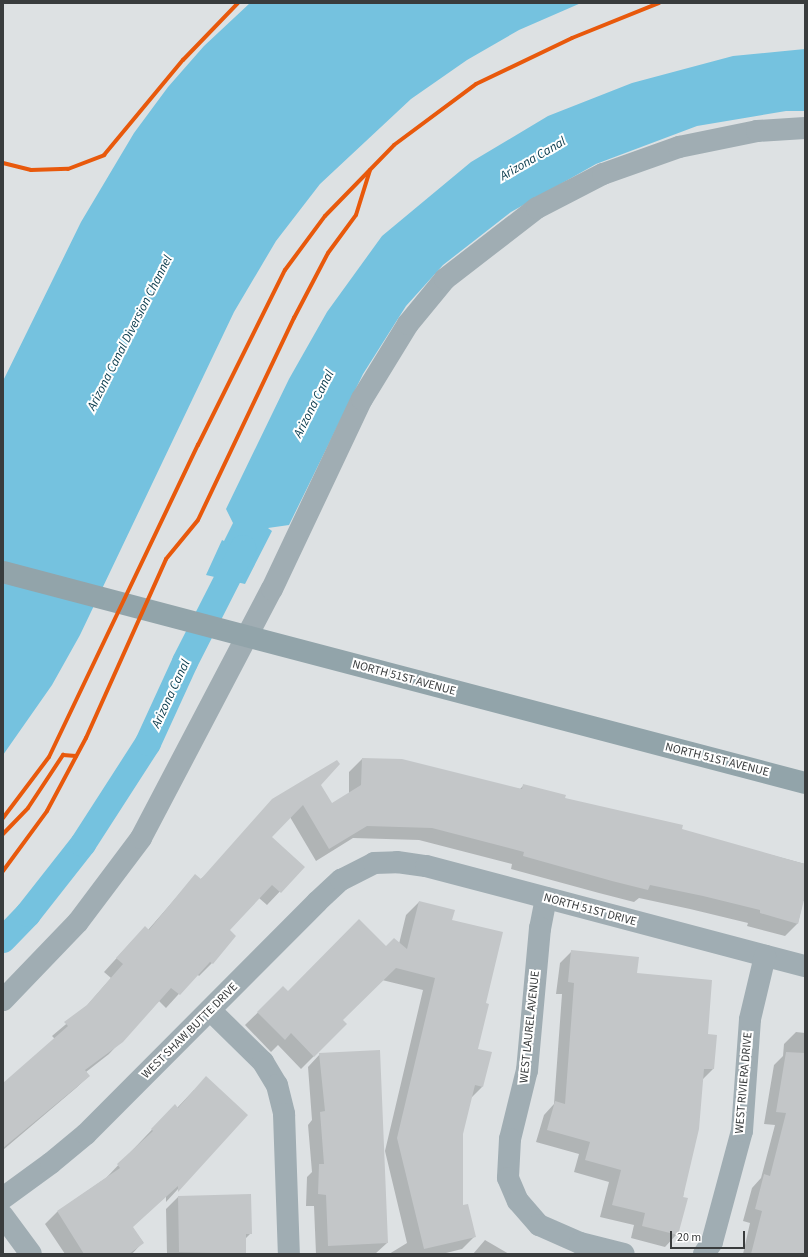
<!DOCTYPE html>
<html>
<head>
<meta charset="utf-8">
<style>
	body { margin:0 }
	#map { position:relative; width:808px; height:1257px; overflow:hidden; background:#dde1e3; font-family:"Source Sans 3",sans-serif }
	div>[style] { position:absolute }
	.water>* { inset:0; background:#75c2df }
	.shadow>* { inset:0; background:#0003 }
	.canal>* { height:26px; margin:-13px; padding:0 13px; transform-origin:13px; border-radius:13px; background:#75c2df }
	.building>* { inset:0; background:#c3c6c8 }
	.minor>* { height:22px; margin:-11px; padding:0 11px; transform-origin:11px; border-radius:11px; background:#a0adb3 }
	.major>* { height:22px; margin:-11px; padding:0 11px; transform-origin:11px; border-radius:11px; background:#92a4aa }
	.cycleway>* { height:4px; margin:-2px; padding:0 2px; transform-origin:2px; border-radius:2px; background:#e8590c }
	span { translate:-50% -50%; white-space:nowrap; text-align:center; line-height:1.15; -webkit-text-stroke:4px #fff; paint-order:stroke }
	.street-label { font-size:12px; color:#393c3d }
	.water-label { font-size:13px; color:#093a4b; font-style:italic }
	.frame { position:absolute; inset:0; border:4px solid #393c3d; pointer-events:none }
	.scale { position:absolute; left:670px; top:1231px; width:75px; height:18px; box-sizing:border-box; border:2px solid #393c3d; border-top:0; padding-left:5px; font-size:12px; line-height:14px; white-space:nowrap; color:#393c3d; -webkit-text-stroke:3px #fff; paint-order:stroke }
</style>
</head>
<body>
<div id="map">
	<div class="water">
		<div style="clip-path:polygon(250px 3px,581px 3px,519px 30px,467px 60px,411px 99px,320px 184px,276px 241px,234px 312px,80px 635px,52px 685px,3px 755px,3px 381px,81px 222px,134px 133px,168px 87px,204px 46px)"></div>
		<div style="clip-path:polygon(805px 49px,805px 111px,786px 111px,697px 126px,596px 164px,511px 212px,443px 265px,406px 306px,363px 374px,289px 525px,268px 528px,272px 531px,245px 584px,206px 575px,222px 540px,224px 541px,233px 523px,226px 509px,289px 379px,327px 312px,382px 236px,471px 162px,548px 116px,632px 83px,733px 56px)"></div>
	</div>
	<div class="shadow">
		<div style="clip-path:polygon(362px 759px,520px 789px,524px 785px,564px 799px,805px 864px,805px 901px,803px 901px,798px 923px,785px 936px,747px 926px,748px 923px,690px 909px,639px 898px,634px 902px,599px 893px,511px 869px,512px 864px,419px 840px,353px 838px,316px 861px,290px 817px,271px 837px,303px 867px,267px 905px,259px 898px,228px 931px,235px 936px,212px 963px,199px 976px,197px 974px,166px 1008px,159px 1001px,109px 1054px,86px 1072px,89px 1076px,76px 1088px,3px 1150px,3px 1086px,55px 1039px,52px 1036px,84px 1009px,111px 978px,104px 972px,133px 940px,148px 930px,195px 876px,197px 882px,320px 785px,332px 805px,349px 794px,349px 772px)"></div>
		<div style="clip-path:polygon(419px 902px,451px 920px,485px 1004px,477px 1050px,482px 1087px,471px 1098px,462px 1134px,462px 1206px,475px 1236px,462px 1249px,442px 1254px,389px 1254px,407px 1243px,385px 1151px,423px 990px,382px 980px,342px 1020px,346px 1024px,301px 1069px,278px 1045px,271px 1052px,245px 1025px,283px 988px,288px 992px,399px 944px,406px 915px)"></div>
		<div style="clip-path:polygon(572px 951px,636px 974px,706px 1035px,713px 1069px,702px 1080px,677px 1234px,665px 1247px,631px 1238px,634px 1225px,600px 1217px,609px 1182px,574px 1172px,579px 1154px,536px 1142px,544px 1115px,554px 1104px,562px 994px,556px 994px,560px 963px)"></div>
		<div style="clip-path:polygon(796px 1032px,805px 1033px,805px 1254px,743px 1254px,750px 1223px,743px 1221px,752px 1188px,761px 1178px,775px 1125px,764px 1124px,774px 1065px,783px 1056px,784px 1044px)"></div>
		<div style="clip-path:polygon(320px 1054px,387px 1243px,375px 1254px,316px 1254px,314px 1206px,306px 1206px,307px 1177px,312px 1172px,308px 1125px,312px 1120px,308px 1067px)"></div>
		<div style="clip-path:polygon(194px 1090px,246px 1115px,166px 1202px,166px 1196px,132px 1227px,143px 1242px,132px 1254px,65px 1254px,45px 1224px,57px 1212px,106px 1178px,163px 1118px,177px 1108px)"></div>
		<div style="clip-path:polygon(178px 1197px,251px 1233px,245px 1239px,245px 1254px,167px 1254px,166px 1209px)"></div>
		<div style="clip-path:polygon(485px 1240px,509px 1254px,473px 1254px)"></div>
	</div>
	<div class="canal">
		<div style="left:3px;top:940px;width:36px;rotate:-46deg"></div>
		<div style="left:28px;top:914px;width:89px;rotate:-51.8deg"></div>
		<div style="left:83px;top:844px;width:120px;rotate:-57.2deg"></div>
		<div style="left:148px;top:743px;width:89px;rotate:-65.4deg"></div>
		<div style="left:185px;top:662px;width:128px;rotate:-63deg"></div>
	</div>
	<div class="building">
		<div style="clip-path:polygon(362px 758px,402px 759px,522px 789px,523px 784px,566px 795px,565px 798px,683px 825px,682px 829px,805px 864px,805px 896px,798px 924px,760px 913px,760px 910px,703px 896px,650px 885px,648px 890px,612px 881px,523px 856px,524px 852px,432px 828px,367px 826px,329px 849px,303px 805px,272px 837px,305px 867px,281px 893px,272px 885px,230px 930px,236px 936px,213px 964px,210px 962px,180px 995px,171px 988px,123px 1042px,85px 1070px,90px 1076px,3px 1148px,3px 1083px,68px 1026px,64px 1022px,87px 1005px,123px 964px,116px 958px,145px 926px,149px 930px,195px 874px,201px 879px,272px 799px,337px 760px,340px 764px,321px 785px,332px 803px,361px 785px)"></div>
		<div style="clip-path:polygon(419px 901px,455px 910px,452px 920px,503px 932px,486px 1003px,489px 1004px,478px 1049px,492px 1052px,483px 1087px,475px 1085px,463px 1134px,463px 1205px,468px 1204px,476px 1237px,424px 1249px,397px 1138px,435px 978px,396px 968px,343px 1020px,347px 1024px,314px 1057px,291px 1033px,285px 1040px,257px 1012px,283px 986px,288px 991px,359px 919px,386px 946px,394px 938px,407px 949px)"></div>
		<div style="clip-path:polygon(571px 950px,639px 957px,637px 973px,712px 980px,708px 1034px,717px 1035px,714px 1069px,704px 1069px,699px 1129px,683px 1197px,688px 1198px,678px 1235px,642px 1226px,645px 1213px,612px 1205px,621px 1170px,585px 1160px,590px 1142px,547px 1130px,555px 1101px,565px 1104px,574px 983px,568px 982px)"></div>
		<div style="clip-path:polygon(380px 1050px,388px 1243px,328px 1246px,326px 1195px,318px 1194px,319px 1164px,324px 1164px,320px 1112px,325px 1111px,319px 1053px)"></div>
		<div style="clip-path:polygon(786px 1052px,805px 1053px,805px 1254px,751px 1254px,762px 1211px,755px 1209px,764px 1174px,770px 1176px,786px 1113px,776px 1112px)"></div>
		<div style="clip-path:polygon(206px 1076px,248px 1115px,178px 1192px,178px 1186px,133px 1227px,144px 1243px,129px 1254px,84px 1254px,57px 1211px,120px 1168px,117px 1164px,153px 1131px,151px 1129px,175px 1104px,178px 1108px)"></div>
		<div style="clip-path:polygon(251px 1194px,252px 1234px,246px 1234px,246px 1254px,179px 1252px,178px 1196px)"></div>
	</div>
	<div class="minor">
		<div style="left:546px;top:898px;width:31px;rotate:101deg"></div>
		<div style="left:540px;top:928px;width:143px;rotate:95.2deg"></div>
		<div style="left:527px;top:1070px;width:71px;rotate:103.8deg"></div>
		<div style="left:510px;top:1139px;width:39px;rotate:93deg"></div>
		<div style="left:508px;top:1178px;width:25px;rotate:67deg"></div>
		<div style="left:518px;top:1201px;width:32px;rotate:49deg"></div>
		<div style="left:539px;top:1225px;width:45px;rotate:23.7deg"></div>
		<div style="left:580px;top:1243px;width:45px;rotate:14deg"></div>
		<div style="left:3px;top:1000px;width:108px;rotate:-46.1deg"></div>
		<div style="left:78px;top:922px;width:105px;rotate:-53.1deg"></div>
		<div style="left:141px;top:838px;width:281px;rotate:-62.3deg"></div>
		<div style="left:272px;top:589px;width:210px;rotate:-64.7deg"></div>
		<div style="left:362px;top:399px;width:88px;rotate:-58.5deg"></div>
		<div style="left:408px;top:324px;width:58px;rotate:-50.6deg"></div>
		<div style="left:445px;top:279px;width:116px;rotate:-37.7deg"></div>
		<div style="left:537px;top:208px;width:74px;rotate:-27.3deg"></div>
		<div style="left:603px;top:174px;width:81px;rotate:-19.6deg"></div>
		<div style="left:679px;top:147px;width:80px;rotate:-11.6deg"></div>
		<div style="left:757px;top:131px;width:48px;rotate:-3.6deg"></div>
		<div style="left:211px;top:1011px;width:73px;rotate:44.4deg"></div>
		<div style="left:263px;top:1062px;width:27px;rotate:59deg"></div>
		<div style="left:277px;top:1085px;width:30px;rotate:76deg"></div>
		<div style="left:284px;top:1114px;width:140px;rotate:88deg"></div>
		<div style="left:3px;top:1198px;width:59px;rotate:-36.1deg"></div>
		<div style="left:51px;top:1163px;width:45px;rotate:-39.6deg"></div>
		<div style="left:86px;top:1134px;width:327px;rotate:-45.1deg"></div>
		<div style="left:317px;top:902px;width:33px;rotate:-43deg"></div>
		<div style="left:341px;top:880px;width:37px;rotate:-27deg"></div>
		<div style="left:374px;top:863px;width:23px;rotate:-2deg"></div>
		<div style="left:397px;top:862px;width:29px;rotate:8deg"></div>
		<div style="left:426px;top:866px;width:392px;rotate:14.8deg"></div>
		<div style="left:3px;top:1216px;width:47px;rotate:53.6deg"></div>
		<div style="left:704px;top:1254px;width:14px;rotate:-56deg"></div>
		<div style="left:712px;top:1242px;width:115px;rotate:-74.9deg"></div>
		<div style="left:742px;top:1131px;width:112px;rotate:-85.9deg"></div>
		<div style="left:750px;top:1019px;width:65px;rotate:-76.6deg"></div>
	</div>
	<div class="major">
		<div style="left:3px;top:572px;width:829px;rotate:14.74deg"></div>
	</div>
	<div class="cycleway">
		<div style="left:3px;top:163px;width:29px;rotate:14deg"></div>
		<div style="left:31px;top:170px;width:37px;rotate:-2deg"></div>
		<div style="left:68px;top:169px;width:39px;rotate:-21deg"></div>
		<div style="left:104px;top:155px;width:124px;rotate:-50.3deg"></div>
		<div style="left:183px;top:60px;width:79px;rotate:-46deg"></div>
		<div style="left:3px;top:818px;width:76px;rotate:-53deg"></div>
		<div style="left:49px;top:757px;width:346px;rotate:-64.5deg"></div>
		<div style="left:198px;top:445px;width:195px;rotate:-63.6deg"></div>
		<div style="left:285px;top:270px;width:67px;rotate:-53.5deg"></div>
		<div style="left:325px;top:216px;width:99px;rotate:-45.8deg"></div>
		<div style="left:394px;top:145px;width:102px;rotate:-36.6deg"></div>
		<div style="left:476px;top:84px;width:106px;rotate:-25.6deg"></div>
		<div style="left:572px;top:38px;width:94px;rotate:-21.9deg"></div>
		<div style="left:3px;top:834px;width:36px;rotate:-46deg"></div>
		<div style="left:28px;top:808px;width:64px;rotate:-56.6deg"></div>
		<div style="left:63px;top:755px;width:13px;rotate:4deg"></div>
		<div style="left:3px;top:871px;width:74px;rotate:-53.7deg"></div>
		<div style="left:47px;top:811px;width:83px;rotate:-61.9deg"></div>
		<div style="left:86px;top:738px;width:196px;rotate:-65.9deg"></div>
		<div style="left:166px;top:559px;width:50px;rotate:-50.6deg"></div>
		<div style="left:198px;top:520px;width:224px;rotate:-64.6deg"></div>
		<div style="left:294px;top:318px;width:73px;rotate:-62.4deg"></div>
		<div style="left:328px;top:253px;width:47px;rotate:-53.6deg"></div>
		<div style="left:356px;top:215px;width:47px;rotate:-72.7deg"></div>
	</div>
	<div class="street-label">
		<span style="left:404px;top:678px;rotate:15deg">NORTH 51ST AVENUE</span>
		<span style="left:717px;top:760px;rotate:14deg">NORTH 51ST AVENUE</span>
		<span style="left:590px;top:910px;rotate:15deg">NORTH 51ST DRIVE</span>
		<span style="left:530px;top:1027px;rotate:-84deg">WEST LAUREL AVENUE</span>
		<span style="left:190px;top:1031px;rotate:-45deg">WEST SHAW BUTTE DRIVE</span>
		<span style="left:744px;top:1083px;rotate:-85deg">WEST RIVIERA DRIVE</span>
	</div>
	<div class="water-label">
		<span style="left:533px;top:159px;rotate:-30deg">Arizona Canal</span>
		<span style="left:130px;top:333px;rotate:-63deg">Arizona Canal Diversion Channel</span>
		<span style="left:314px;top:404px;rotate:-63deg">Arizona Canal</span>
		<span style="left:171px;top:694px;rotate:-65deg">Arizona Canal</span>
	</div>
	<div class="frame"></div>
	<div class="scale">20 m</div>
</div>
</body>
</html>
